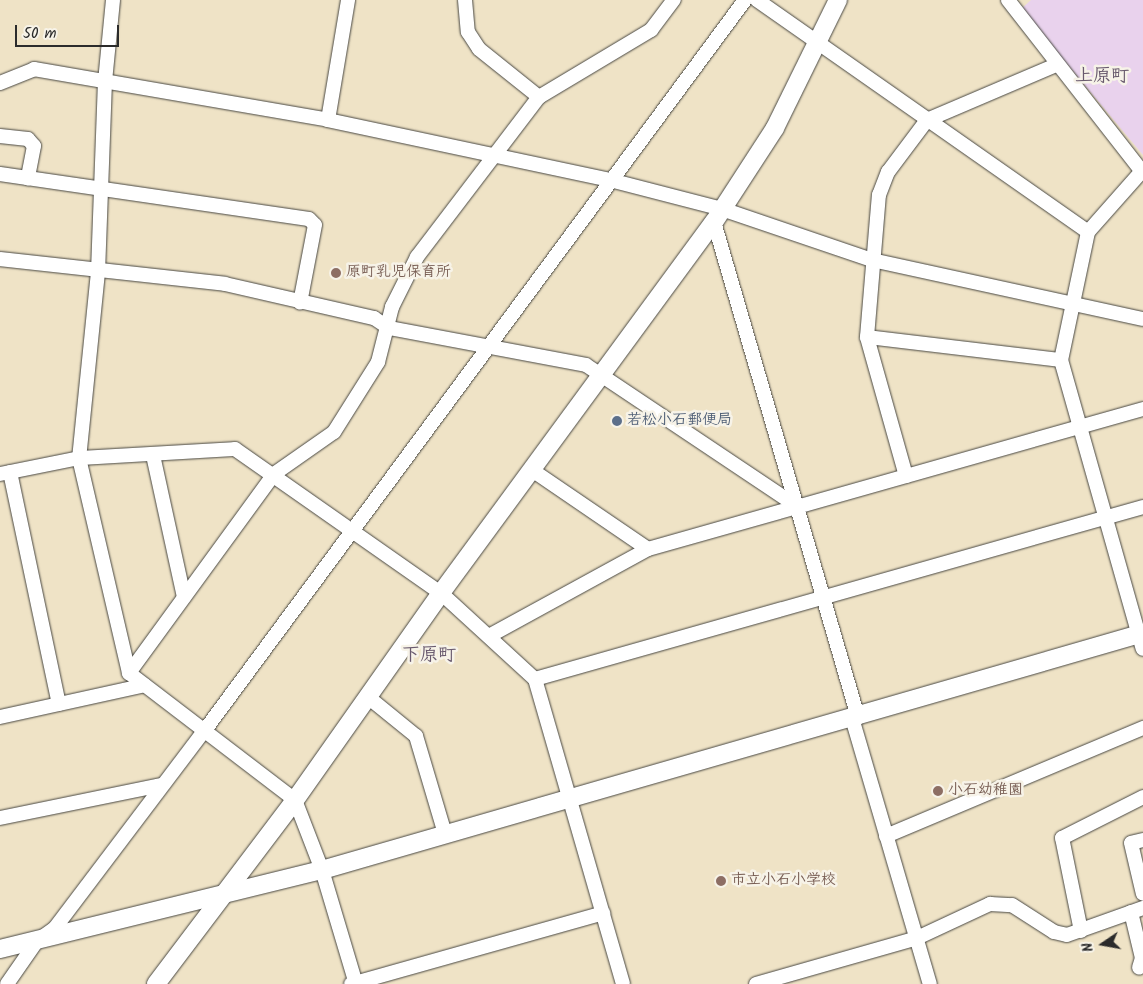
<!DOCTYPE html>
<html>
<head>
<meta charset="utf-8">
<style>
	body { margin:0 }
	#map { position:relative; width:1143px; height:984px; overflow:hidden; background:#efe3c6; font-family:Kalam,"Klee One",sans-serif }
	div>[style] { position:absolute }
	.built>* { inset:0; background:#e9d2ed }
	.roads { filter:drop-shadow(0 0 1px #484742) drop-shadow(0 0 1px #484742) }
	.minor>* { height:14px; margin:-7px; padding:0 7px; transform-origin:7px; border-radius:7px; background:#fff }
	.tertiary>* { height:18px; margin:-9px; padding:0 9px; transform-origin:9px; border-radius:9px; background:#fff }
	.dots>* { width:14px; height:14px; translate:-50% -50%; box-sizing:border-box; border:2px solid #f7f3e8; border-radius:50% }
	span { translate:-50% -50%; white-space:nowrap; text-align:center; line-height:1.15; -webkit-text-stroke:5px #f7f3e8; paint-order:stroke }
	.education-label { font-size:15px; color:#785e54; font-weight:700 }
	.left { translate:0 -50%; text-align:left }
	.service-label { font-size:15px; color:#4e5e75; font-weight:700 }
	.quarter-label { font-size:18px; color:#695a6e; font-weight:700 }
	.north { position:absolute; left:1078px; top:919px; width:50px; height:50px; -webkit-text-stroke:4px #f7f3e8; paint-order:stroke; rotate:258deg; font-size:14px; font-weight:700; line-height:20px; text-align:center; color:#2b2b2b }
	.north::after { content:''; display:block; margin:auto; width:18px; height:22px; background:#2b2b2b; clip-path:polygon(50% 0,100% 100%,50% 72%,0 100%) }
	.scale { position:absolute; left:15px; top:25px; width:104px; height:22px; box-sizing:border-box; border:2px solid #2b2b2b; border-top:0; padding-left:6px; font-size:15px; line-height:18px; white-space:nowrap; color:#2b2b2b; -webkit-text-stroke:4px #f7f3e8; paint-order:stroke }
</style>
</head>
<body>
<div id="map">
	<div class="built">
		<div style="clip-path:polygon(1031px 0,1143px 0,1143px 155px,1021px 9px)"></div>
	</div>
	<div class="roads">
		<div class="minor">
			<div style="left:113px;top:0;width:81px;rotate:95.6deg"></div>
			<div style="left:105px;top:81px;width:191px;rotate:92.1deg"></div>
			<div style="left:98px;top:272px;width:187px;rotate:95.8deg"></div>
			<div style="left:79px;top:458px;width:221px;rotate:76.9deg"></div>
			<div style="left:129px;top:673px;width:209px;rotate:37.4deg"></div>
			<div style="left:295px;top:800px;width:75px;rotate:68.9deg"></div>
			<div style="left:322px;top:870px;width:119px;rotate:73.4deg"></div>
			<div style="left:465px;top:0;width:32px;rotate:85deg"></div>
			<div style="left:468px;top:32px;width:20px;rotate:57deg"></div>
			<div style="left:479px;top:49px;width:77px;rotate:38.7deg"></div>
			<div style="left:757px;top:0;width:404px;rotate:35deg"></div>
			<div style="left:1008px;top:0;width:219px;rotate:52deg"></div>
			<div style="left:0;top:83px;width:37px;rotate:-22deg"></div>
			<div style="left:34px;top:69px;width:298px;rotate:9.8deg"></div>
			<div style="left:328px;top:120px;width:288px;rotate:12deg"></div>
			<div style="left:610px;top:180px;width:116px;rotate:14.5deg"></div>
			<div style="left:722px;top:209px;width:158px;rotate:18.8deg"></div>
			<div style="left:872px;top:260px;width:277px;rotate:12.3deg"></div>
			<div style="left:328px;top:120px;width:122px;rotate:-80.5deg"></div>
			<div style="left:0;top:136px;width:28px;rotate:6deg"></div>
			<div style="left:28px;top:139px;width:9px;rotate:49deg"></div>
			<div style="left:34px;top:146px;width:33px;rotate:101deg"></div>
			<div style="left:1142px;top:171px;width:81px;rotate:131.5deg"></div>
			<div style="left:1088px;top:232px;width:131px;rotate:101.9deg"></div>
			<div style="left:1061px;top:360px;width:300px;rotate:74.2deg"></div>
			<div style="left:0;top:174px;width:312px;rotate:8.3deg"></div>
			<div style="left:309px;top:219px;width:8px;rotate:45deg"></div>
			<div style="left:315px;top:225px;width:79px;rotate:100.9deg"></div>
			<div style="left:714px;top:222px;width:516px;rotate:73.78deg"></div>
			<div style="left:0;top:259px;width:226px;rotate:6.3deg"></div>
			<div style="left:225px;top:284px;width:153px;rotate:12.9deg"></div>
			<div style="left:374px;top:318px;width:18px;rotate:34deg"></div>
			<div style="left:389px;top:328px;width:200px;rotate:10.6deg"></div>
			<div style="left:586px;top:365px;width:254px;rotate:33.8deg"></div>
			<div style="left:867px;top:337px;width:195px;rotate:6.8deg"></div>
			<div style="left:153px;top:455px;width:145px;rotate:77.7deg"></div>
			<div style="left:532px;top:470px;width:140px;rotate:34.3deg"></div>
			<div style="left:10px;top:472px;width:237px;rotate:78.1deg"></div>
			<div style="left:0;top:474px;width:81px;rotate:-11.4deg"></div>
			<div style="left:79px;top:458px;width:156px;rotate:-3.3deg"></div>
			<div style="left:235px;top:449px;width:251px;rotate:35deg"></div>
			<div style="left:441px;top:593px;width:127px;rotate:42.5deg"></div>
			<div style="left:535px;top:679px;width:317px;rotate:73.9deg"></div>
			<div style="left:906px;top:476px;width:144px;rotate:-105.7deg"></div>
			<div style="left:867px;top:337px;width:143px;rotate:-85.2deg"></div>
			<div style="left:879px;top:195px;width:25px;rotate:-69deg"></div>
			<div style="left:888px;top:172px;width:65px;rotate:-53.1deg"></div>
			<div style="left:927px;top:120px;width:140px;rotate:-23.1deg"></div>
			<div style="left:489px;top:636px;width:181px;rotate:-28.7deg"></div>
			<div style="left:648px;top:549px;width:514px;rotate:-15.79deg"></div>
			<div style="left:129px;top:673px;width:246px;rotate:-53.9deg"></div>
			<div style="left:274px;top:474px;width:73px;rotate:-35deg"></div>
			<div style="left:334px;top:432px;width:83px;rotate:-57.8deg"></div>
			<div style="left:378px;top:362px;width:57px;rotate:-75.7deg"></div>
			<div style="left:392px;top:307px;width:56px;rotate:-63.4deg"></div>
			<div style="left:417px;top:257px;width:201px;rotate:-52.7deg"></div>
			<div style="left:539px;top:97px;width:131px;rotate:-30.9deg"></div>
			<div style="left:651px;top:30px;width:38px;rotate:-53deg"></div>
			<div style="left:535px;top:679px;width:632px;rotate:-15.8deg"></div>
			<div style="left:368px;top:697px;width:62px;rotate:39.1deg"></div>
			<div style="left:416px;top:736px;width:102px;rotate:73.5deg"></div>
			<div style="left:0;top:717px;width:148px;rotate:-12.4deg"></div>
			<div style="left:852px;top:718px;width:277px;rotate:73.7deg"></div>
			<div style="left:0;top:818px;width:164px;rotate:-11.6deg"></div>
			<div style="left:886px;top:836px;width:279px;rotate:-22.8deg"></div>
			<div style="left:1143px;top:840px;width:12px;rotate:166deg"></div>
			<div style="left:1131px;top:843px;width:52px;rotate:76.8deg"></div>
			<div style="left:1131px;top:912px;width:47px;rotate:76.6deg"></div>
			<div style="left:1142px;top:958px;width:10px;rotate:107deg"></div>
			<div style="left:1081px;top:931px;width:95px;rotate:-101.5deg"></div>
			<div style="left:1062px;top:838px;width:91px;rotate:-26.8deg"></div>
			<div style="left:7px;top:984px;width:52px;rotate:-55.1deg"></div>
			<div style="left:37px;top:941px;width:22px;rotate:-36deg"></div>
			<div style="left:55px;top:928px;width:248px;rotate:-52.9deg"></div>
			<div style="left:205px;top:730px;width:908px;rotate:-53.51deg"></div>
			<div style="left:351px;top:984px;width:262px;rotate:-15.7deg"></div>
			<div style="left:756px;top:984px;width:167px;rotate:-15.9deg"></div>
			<div style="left:917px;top:938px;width:81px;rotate:-25deg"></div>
			<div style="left:990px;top:904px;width:22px;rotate:3deg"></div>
			<div style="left:1012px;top:905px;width:50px;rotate:32.7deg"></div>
			<div style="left:1054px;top:932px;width:13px;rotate:13deg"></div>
			<div style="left:1067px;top:935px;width:81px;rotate:-19.6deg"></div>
		</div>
		<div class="tertiary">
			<div style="left:0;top:949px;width:332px;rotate:-13.8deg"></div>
			<div style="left:322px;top:870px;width:855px;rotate:-16.1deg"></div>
			<div style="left:156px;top:984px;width:231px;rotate:-52.9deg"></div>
			<div style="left:295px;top:800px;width:253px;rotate:-54.8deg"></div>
			<div style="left:441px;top:593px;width:461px;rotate:-53.7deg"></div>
			<div style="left:714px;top:222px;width:112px;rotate:-57deg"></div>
			<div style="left:775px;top:128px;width:143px;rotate:-63.8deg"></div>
		</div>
	</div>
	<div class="dots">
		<div style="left:336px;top:273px;background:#8d6e63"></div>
		<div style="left:617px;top:421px;background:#5c6f8a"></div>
		<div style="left:938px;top:791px;background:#8d6e63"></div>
		<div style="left:721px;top:881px;background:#8d6e63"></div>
	</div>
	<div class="education-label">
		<span class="left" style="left:346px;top:273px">原町乳児保育所</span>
		<span class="left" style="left:948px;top:791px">小石幼稚園</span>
		<span class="left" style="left:731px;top:881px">市立小石小学校</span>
	</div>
	<div class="service-label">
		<span class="left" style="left:627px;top:421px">若松小石郵便局</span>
	</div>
	<div class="quarter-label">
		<span style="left:1102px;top:77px">上原町</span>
		<span style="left:429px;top:656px">下原町</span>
	</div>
	<div class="north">N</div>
	<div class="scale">50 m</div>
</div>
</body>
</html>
